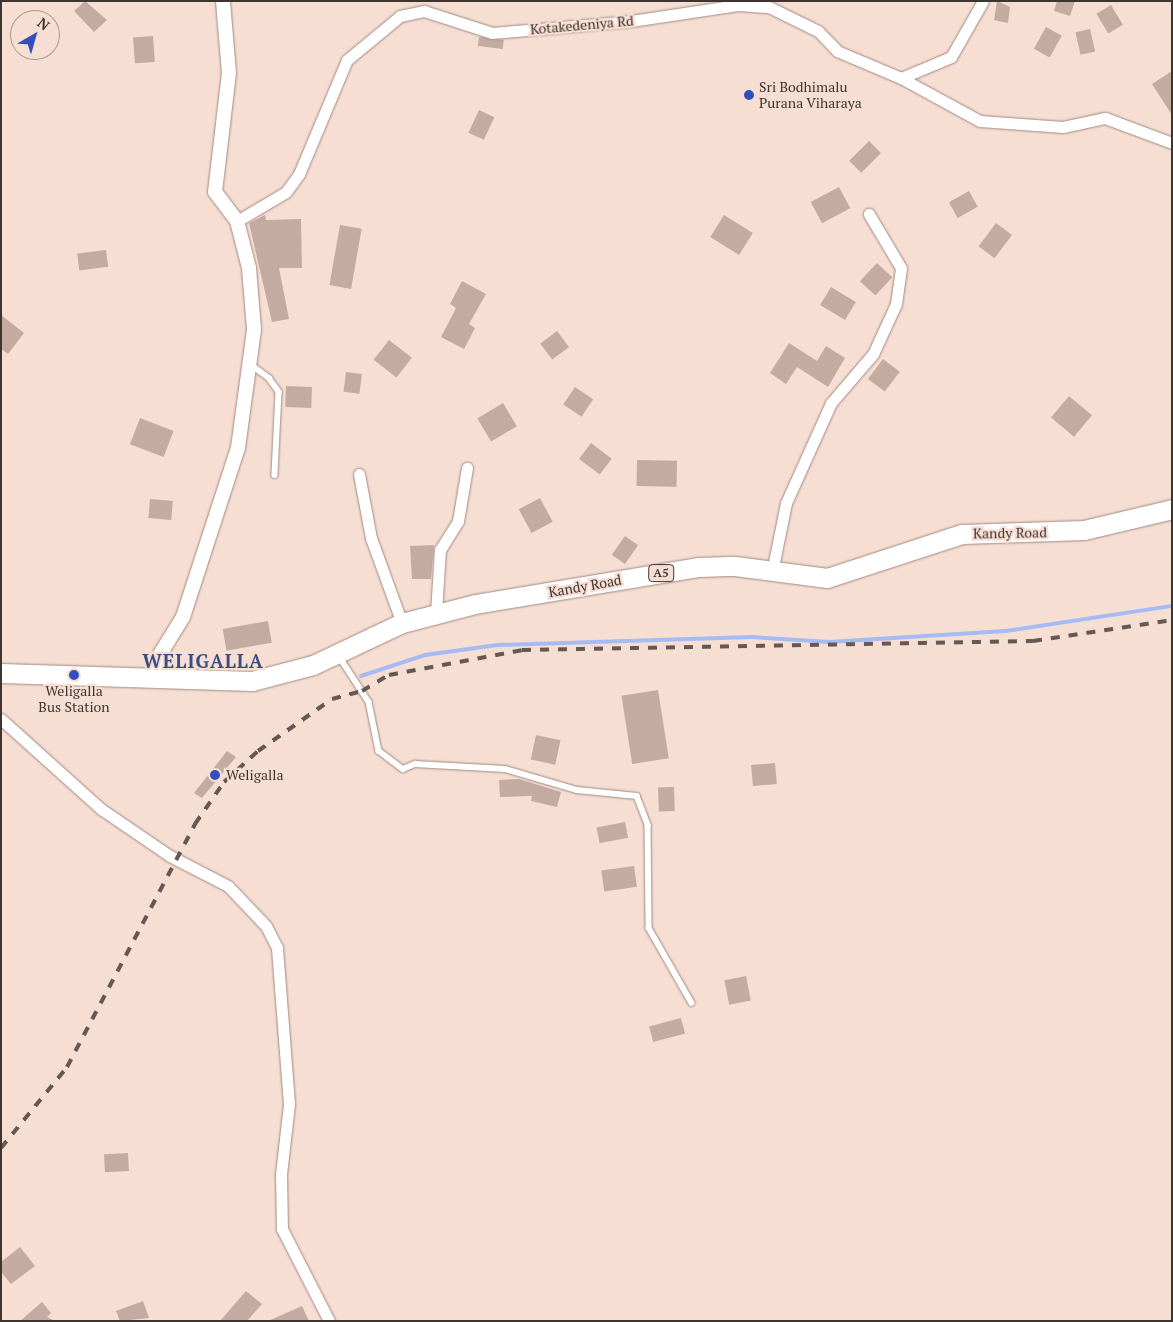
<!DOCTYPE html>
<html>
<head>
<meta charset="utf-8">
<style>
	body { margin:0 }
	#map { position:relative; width:1173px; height:1322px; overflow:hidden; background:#f7ded3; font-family:"PT Serif",serif }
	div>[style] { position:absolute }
	.stream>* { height:4px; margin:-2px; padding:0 2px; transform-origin:2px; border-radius:2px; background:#a6bbf3 }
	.building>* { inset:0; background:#c3aba1; transform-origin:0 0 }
	.roads { filter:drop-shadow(0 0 1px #a18a81) drop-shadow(0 0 1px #a18a81) }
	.service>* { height:5.5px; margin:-2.75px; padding:0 2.75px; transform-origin:2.75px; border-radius:2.75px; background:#fff }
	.minor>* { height:11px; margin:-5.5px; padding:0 5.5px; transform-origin:5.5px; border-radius:5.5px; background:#fff }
	.tertiary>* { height:14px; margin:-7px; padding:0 7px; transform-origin:7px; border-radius:7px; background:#fff }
	.trunk>* { height:19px; margin:-9.5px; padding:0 9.5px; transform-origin:9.5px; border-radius:9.5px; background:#fff }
	.rail>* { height:4px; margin-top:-2px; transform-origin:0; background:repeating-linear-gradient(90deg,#655852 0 9px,transparent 0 18px) }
	.dots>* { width:14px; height:14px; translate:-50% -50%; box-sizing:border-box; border:2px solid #f7ded3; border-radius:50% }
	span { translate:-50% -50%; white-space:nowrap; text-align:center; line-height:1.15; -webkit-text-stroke:4.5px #f7ded3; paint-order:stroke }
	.shield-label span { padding:1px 4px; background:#f7ded3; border:1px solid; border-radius:4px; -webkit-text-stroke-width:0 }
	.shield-label { font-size:12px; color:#3e3430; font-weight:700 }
	.street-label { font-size:14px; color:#3e3430 }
	.poi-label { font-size:14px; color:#3e3430 }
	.left { translate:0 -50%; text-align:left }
	.district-label { font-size:19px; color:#394c86; font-weight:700; letter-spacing:1px }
	.frame { position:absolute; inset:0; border:2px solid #3e3430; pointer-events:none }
	.north { position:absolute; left:10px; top:10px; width:50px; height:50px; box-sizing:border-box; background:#f7ded3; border:1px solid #ad9a92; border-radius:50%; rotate:38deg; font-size:14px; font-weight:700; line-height:20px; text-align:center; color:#3e3430 }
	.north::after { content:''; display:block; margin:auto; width:18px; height:22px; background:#344ebf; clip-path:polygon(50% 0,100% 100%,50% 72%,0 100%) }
</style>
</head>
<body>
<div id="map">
	<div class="stream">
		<div style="left:361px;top:676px;width:67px;rotate:-18.2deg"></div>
		<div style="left:425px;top:655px;width:73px;rotate:-7.9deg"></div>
		<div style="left:497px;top:645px;width:255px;rotate:-1.8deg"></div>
		<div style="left:752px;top:637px;width:77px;rotate:3.7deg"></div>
		<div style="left:829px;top:642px;width:177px;rotate:-3.6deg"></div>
		<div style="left:1006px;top:631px;width:168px;rotate:-8.6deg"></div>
	</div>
	<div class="building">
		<div style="clip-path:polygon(85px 1px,107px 20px,94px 32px,74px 11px)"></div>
		<div style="clip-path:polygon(997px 1px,1010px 7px,1008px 23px,994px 20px)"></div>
		<div style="clip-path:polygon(1057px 1px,1075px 1px,1070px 16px,1054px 11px)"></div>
		<div style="left:1111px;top:5px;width:23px;height:17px;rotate:59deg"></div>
		<div style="left:1046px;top:27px;width:18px;height:25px;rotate:29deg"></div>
		<div style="left:1090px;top:29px;width:23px;height:15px;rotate:77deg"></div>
		<div style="left:153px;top:36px;width:26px;height:20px;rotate:86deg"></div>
		<div style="left:479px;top:37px;width:25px;height:9px;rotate:7deg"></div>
		<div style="clip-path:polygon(1172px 71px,1172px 115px,1152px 84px)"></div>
		<div style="left:479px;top:110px;width:17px;height:25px;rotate:25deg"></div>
		<div style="left:869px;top:141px;width:17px;height:28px;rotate:45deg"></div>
		<div style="left:839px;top:187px;width:24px;height:32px;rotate:62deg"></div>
		<div style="left:969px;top:191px;width:18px;height:23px;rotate:61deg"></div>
		<div style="clip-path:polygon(265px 215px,266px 220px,301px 219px,302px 268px,279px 268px,289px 319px,272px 322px,249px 223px)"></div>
		<div style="left:724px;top:215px;width:34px;height:26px;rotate:32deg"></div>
		<div style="left:996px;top:223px;width:20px;height:29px;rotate:37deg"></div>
		<div style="left:340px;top:225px;width:22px;height:61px;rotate:10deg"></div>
		<div style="left:106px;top:250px;width:17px;height:29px;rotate:83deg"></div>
		<div style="left:877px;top:263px;width:21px;height:25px;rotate:43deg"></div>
		<div style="clip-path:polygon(462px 281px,486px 294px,469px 324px,475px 328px,464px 349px,441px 337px,456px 308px,450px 304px)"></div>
		<div style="left:831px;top:287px;width:29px;height:21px;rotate:31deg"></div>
		<div style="clip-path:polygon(1px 315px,24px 333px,8px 354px,1px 349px)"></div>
		<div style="left:557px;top:331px;width:20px;height:21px;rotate:53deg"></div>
		<div style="left:389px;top:340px;width:29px;height:25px;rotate:38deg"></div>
		<div style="clip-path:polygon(789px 343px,817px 361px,826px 346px,845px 358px,828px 387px,797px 367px,786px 384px,770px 373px)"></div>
		<div style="left:883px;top:359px;width:21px;height:25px;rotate:37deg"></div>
		<div style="left:346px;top:372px;width:16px;height:20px;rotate:7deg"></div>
		<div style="left:286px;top:386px;width:26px;height:21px;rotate:2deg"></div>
		<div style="left:575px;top:387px;width:22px;height:21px;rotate:34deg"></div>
		<div style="left:1069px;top:396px;width:30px;height:28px;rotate:40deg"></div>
		<div style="left:503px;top:403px;width:27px;height:30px;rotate:59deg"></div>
		<div style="left:140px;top:418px;width:36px;height:28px;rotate:21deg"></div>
		<div style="left:591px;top:443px;width:26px;height:20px;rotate:37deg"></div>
		<div style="left:637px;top:460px;width:40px;height:26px;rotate:1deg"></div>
		<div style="left:540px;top:498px;width:27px;height:24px;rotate:62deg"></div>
		<div style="left:150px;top:499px;width:23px;height:19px;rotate:5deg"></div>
		<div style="left:625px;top:536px;width:16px;height:23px;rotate:35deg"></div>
		<div style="clip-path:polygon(434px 545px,431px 579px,412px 579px,410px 546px)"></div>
		<div style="left:268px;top:621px;width:22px;height:46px;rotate:80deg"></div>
		<div style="left:658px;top:690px;width:69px;height:37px;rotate:81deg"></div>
		<div style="left:536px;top:735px;width:25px;height:25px;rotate:12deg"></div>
		<div style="clip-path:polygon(227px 751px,236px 757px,202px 798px,194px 793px)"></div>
		<div style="left:775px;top:763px;width:21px;height:24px;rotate:85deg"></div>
		<div style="clip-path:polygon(519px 779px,561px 792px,557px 807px,531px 801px,532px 796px,500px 797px,499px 780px)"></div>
		<div style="left:674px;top:787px;width:24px;height:16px;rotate:88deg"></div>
		<div style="left:625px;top:822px;width:16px;height:29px;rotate:79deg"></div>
		<div style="left:634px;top:866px;width:21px;height:33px;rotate:82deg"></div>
		<div style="left:746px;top:976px;width:25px;height:22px;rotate:79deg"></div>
		<div style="left:681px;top:1018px;width:16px;height:33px;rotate:75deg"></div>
		<div style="left:128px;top:1153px;width:18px;height:24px;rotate:87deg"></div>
		<div style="clip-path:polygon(20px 1247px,35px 1266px,11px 1284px,1px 1272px,1px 1262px)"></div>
		<div style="clip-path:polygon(246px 1291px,262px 1304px,247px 1321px,220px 1321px)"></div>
		<div style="clip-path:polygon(143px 1301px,149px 1318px,120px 1321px,116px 1311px)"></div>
		<div style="clip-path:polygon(42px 1302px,51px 1313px,47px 1317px,55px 1321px,20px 1321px)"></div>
		<div style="clip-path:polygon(302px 1306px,309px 1321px,268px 1321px)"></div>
	</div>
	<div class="roads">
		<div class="service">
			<div style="left:250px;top:364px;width:24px;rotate:36deg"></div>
			<div style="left:269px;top:378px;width:17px;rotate:54deg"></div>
			<div style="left:279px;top:392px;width:83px;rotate:92.8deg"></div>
			<div style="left:339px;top:656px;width:55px;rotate:56.9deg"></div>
			<div style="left:369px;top:702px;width:50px;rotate:78.5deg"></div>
			<div style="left:379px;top:751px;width:30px;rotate:37deg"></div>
			<div style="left:403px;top:769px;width:13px;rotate:-23deg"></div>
			<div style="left:415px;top:764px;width:90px;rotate:3.2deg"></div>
			<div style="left:505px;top:769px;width:75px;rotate:16.3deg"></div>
			<div style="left:577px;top:790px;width:60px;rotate:5.7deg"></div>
			<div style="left:637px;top:796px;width:31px;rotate:69deg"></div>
			<div style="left:648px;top:825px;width:103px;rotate:89.4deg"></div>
			<div style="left:649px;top:928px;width:86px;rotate:60.2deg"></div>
		</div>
		<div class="minor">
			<div style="left:901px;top:78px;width:90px;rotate:28.6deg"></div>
			<div style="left:980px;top:121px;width:83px;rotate:4.1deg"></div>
			<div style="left:1063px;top:127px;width:43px;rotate:-12.1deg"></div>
			<div style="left:1105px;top:118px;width:72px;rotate:20.5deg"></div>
			<div style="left:237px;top:221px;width:57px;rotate:-30.6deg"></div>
			<div style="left:286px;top:192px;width:22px;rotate:-54deg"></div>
			<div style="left:299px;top:174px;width:124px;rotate:-67.2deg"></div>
			<div style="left:347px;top:60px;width:69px;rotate:-39.7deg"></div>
			<div style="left:400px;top:16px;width:25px;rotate:-12deg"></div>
			<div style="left:424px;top:11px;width:71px;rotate:17.9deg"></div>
			<div style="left:492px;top:33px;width:140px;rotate:-4.9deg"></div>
			<div style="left:631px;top:21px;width:108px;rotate:-8.5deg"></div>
			<div style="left:738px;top:5px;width:31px;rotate:4deg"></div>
			<div style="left:769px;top:7px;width:55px;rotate:26.1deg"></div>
			<div style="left:818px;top:31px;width:28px;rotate:46deg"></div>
			<div style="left:837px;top:51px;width:69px;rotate:22.9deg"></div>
			<div style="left:901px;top:78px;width:54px;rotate:-22.8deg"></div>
			<div style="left:951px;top:57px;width:64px;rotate:-60.3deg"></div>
			<div style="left:359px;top:474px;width:65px;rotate:79.4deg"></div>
			<div style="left:371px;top:538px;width:90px;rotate:70deg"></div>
			<div style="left:772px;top:572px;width:70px;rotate:-78.5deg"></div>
			<div style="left:786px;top:503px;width:110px;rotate:-65.8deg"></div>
			<div style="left:831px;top:403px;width:65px;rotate:-49.4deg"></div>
			<div style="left:873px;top:354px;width:55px;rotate:-65.3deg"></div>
			<div style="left:896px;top:304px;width:36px;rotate:-82deg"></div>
			<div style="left:901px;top:268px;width:63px;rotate:-120.7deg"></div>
			<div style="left:436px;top:613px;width:63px;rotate:-86.4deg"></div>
			<div style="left:440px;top:550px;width:34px;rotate:-58deg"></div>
			<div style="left:458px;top:521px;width:54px;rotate:-80.4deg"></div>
			<div style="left:1px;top:719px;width:135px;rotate:42deg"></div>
			<div style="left:101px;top:809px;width:83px;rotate:34.3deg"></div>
			<div style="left:170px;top:856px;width:65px;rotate:27.3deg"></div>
			<div style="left:228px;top:886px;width:55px;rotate:46.5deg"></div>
			<div style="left:266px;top:926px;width:25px;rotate:63deg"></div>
			<div style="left:277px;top:948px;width:156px;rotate:85.6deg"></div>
			<div style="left:289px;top:1104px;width:70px;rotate:96.5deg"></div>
			<div style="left:281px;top:1174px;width:55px;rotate:89deg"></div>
			<div style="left:282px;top:1229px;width:103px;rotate:62.9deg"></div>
		</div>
		<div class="tertiary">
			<div style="left:155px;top:679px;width:23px;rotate:-80deg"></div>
			<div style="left:159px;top:656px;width:46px;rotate:-58.4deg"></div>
			<div style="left:183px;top:617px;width:178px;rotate:-72deg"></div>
			<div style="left:238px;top:448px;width:120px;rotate:-82.3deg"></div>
			<div style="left:254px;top:329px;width:61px;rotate:-94.7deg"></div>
			<div style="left:249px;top:268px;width:49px;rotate:-104.3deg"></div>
			<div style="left:237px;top:221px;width:36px;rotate:-127deg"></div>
			<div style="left:215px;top:192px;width:120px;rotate:-83.3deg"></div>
			<div style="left:229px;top:73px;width:72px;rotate:-94.8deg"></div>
		</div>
		<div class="trunk">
			<div style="left:1px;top:673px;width:251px;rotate:1.8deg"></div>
			<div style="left:252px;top:681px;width:63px;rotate:-14.7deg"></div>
			<div style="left:313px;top:665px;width:98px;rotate:-25.3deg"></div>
			<div style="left:402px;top:623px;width:75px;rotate:-14.6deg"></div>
			<div style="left:475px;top:604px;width:227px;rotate:-9.4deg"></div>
			<div style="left:699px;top:567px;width:36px;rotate:-2deg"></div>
			<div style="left:735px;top:566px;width:93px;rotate:7.4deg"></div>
			<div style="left:827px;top:578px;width:142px;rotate:-18.1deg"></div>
			<div style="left:962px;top:534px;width:122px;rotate:-1.9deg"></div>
			<div style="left:1084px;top:530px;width:90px;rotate:-13.4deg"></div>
		</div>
	</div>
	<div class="rail">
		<div style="left:1px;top:1148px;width:104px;rotate:-50.8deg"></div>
		<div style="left:67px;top:1067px;width:275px;rotate:-62.2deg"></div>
		<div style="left:195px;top:824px;width:51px;rotate:-55.4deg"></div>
		<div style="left:224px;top:782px;width:46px;rotate:-42.4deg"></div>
		<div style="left:258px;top:751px;width:90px;rotate:-35.1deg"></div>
		<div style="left:332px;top:699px;width:31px;rotate:-15deg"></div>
		<div style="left:362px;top:691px;width:31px;rotate:-31deg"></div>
		<div style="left:389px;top:675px;width:135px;rotate:-10.6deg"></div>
		<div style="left:522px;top:650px;width:511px;rotate:-1.01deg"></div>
		<div style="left:1033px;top:641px;width:141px;rotate:-8.6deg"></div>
	</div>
	<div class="dots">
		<div style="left:749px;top:95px;background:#344ebf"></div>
		<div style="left:74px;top:675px;background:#344ebf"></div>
		<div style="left:215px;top:775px;background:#344ebf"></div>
	</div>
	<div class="shield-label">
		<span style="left:661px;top:573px">A5</span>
	</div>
	<div class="street-label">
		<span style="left:582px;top:25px;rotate:-5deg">Kotakedeniya Rd</span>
		<span style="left:1010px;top:533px;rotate:-1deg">Kandy Road</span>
		<span style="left:585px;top:586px;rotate:-10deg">Kandy Road</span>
	</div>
	<div class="poi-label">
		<span class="left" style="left:759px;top:95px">Sri Bodhimalu<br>Purana Viharaya</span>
		<span style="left:74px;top:699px">Weligalla<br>Bus Station</span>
		<span class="left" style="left:226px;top:775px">Weligalla</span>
	</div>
	<div class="district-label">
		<span style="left:203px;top:661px">WELIGALLA</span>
	</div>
	<div class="frame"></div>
	<div class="north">N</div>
</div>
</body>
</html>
